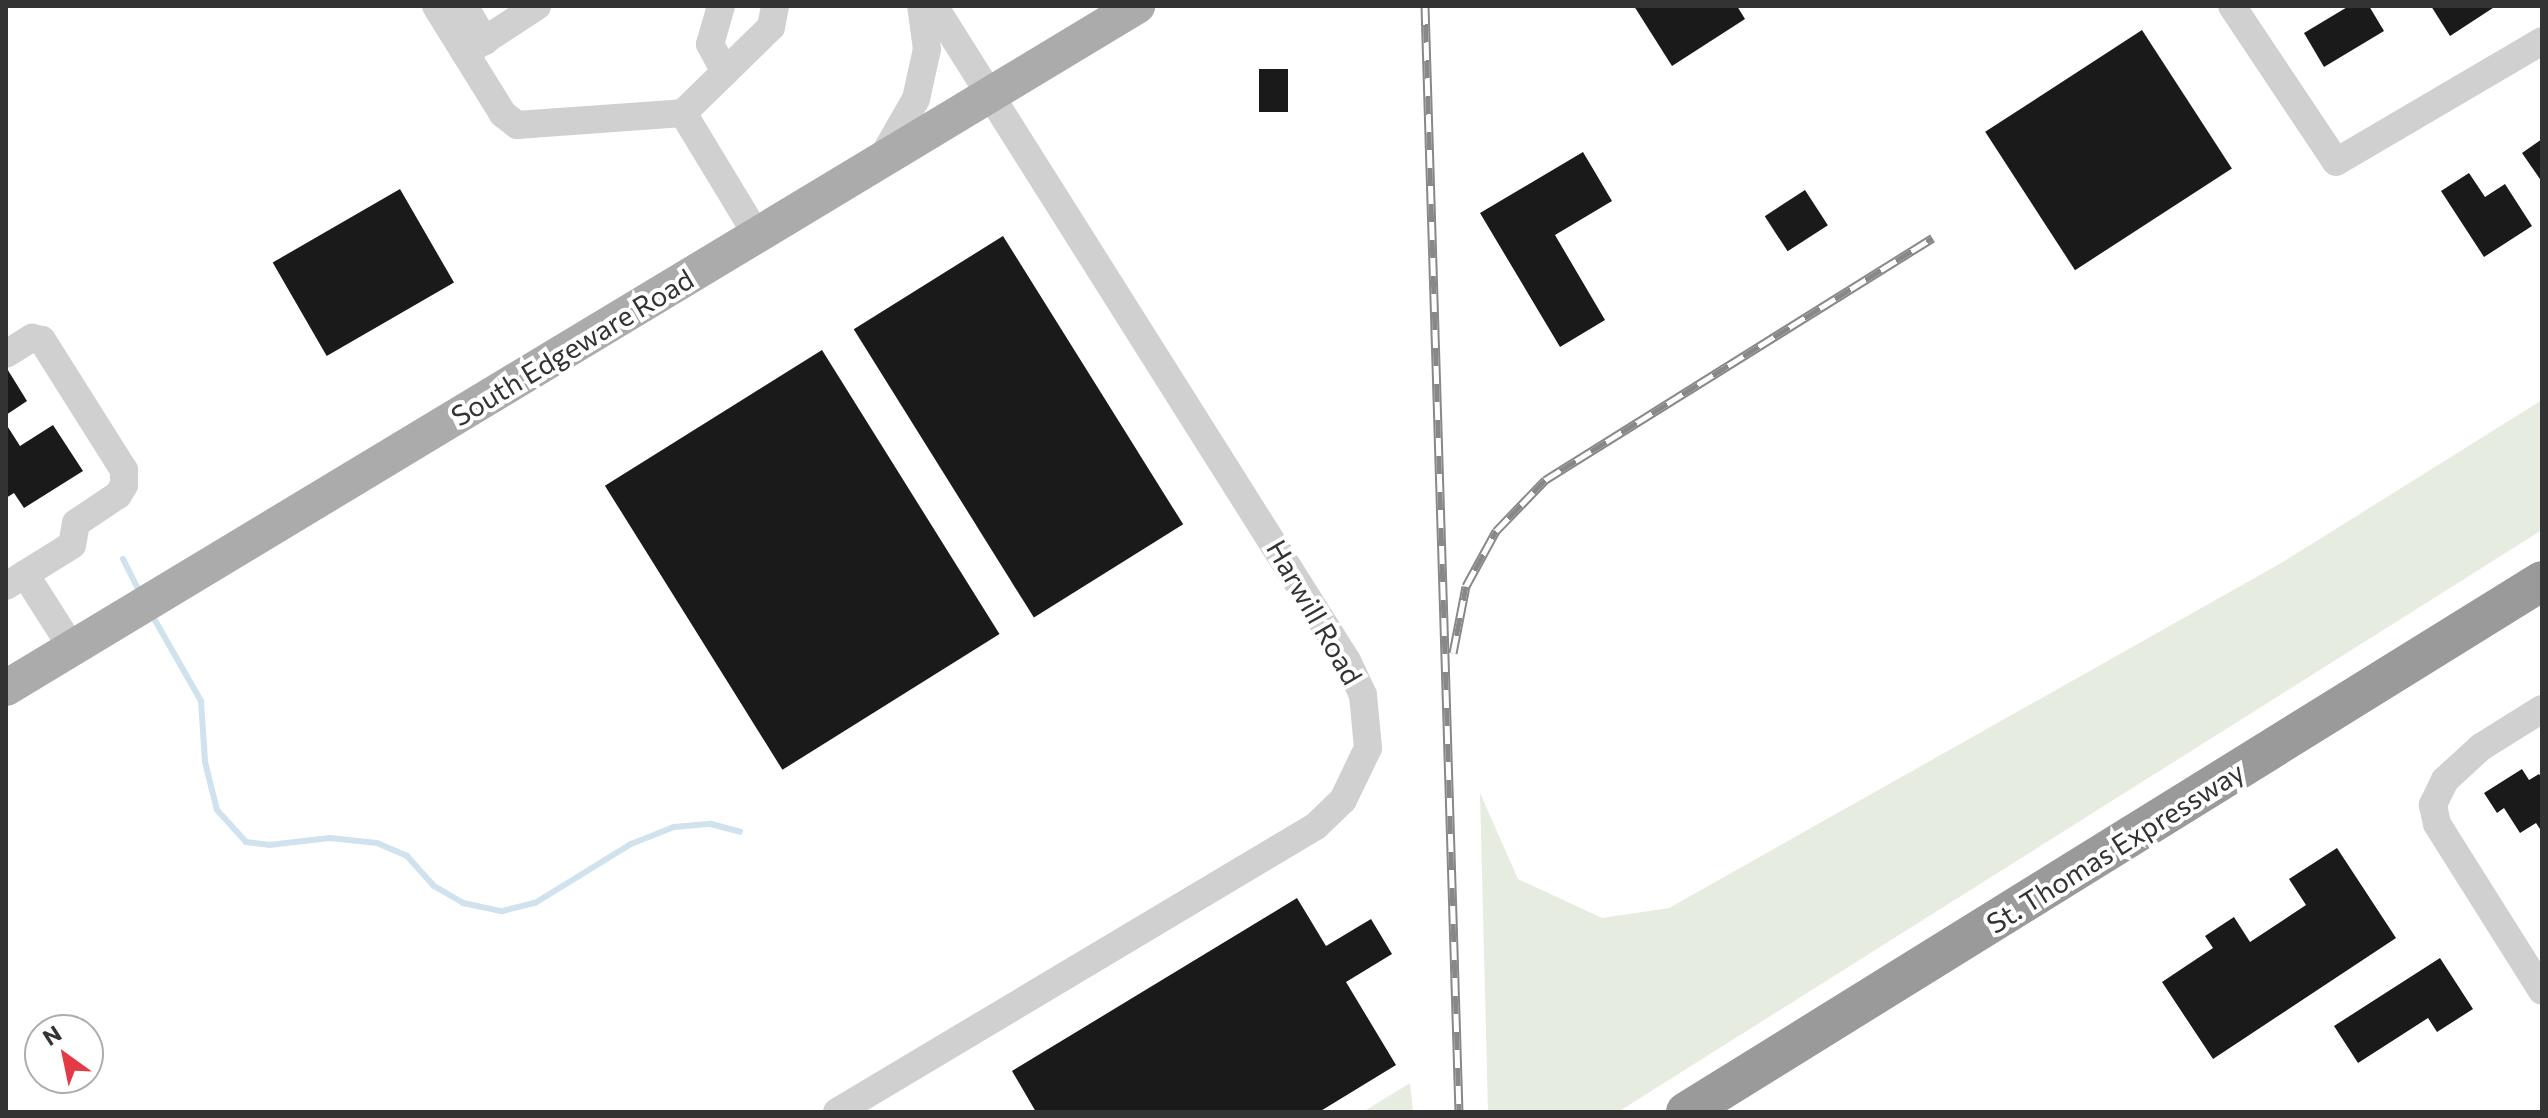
<!DOCTYPE html>
<html>
<head>
<meta charset="utf-8">
<style>
	body { margin:0 }
	#map { position:relative; width:2548px; height:1118px; overflow:hidden; background:#fff; font-family:Commissioner,sans-serif }
	div>[style] { position:absolute }
	.green>* { inset:0; background:#e6ecdf }
	.stream>* { height:6px; margin:-3px; padding:0 3px; transform-origin:3px; border-radius:3px; background:#cfe2ee }
	.building>* { inset:0; background:#1a1a1a; transform-origin:0 0 }
	.minor>* { height:28px; margin:-14px; padding:0 14px; transform-origin:14px; border-radius:14px; background:#d0d0d0 }
	.major>* { height:36px; margin:-18px; padding:0 18px; transform-origin:18px; border-radius:18px; background:#ababab }
	.highway>* { height:40px; margin:-20px; padding:0 20px; transform-origin:20px; border-radius:20px; background:#9a9a9a }
	.rail>* { height:9px; margin-top:-4.5px; transform-origin:0; background:repeating-linear-gradient(90deg,#fff 0 18px,#888 0 36px); box-sizing:border-box; border-block:2px solid #888 }
	span { translate:-50% -50%; white-space:nowrap; text-align:center; line-height:1.15; -webkit-text-stroke:8px #fff; paint-order:stroke }
	.street-label { font-size:28px; color:#333 }
	.frame { position:absolute; inset:0; border:8px solid #333; pointer-events:none }
	.north { position:absolute; left:24px; top:1014px; width:80px; height:80px; box-sizing:border-box; background:#fff; border:2px solid #adadad; border-radius:50%; rotate:327deg; font-size:22px; font-weight:700; line-height:32px; text-align:center; color:#333 }
	.north::after { content:''; display:block; margin:auto; width:28px; height:36px; background:#e63946; clip-path:polygon(50% 0,100% 100%,50% 72%,0 100%) }
</style>
</head>
<body>
<div id="map">
	<div class="green">
		<div style="clip-path:polygon(2542px 400px,2542px 530px,1618px 1112px,1488px 1112px,1480px 793px,1518px 879px,1602px 918px,1669px 908px,2283px 562px)"></div>
		<div style="clip-path:polygon(1410px 1083px,1413px 1112px,1363px 1112px)"></div>
	</div>
	<div class="stream">
		<div style="left:123px;top:559px;width:40px;rotate:63.4deg"></div>
		<div style="left:152px;top:615px;width:99px;rotate:60.3deg"></div>
		<div style="left:201px;top:701px;width:61px;rotate:86.2deg"></div>
		<div style="left:205px;top:762px;width:49px;rotate:76deg"></div>
		<div style="left:217px;top:810px;width:43px;rotate:47.8deg"></div>
		<div style="left:246px;top:842px;width:23px;rotate:7deg"></div>
		<div style="left:269px;top:845px;width:61px;rotate:-6.5deg"></div>
		<div style="left:330px;top:838px;width:47px;rotate:6.1deg"></div>
		<div style="left:377px;top:843px;width:33px;rotate:23deg"></div>
		<div style="left:407px;top:856px;width:40px;rotate:48deg"></div>
		<div style="left:434px;top:886px;width:34px;rotate:30deg"></div>
		<div style="left:463px;top:903px;width:40px;rotate:12deg"></div>
		<div style="left:502px;top:911px;width:34px;rotate:-14deg"></div>
		<div style="left:535px;top:903px;width:113px;rotate:-31.6deg"></div>
		<div style="left:631px;top:844px;width:46px;rotate:-21.6deg"></div>
		<div style="left:674px;top:827px;width:37px;rotate:-5deg"></div>
		<div style="left:711px;top:824px;width:30px;rotate:15deg"></div>
	</div>
	<div class="building">
		<div style="clip-path:polygon(1634px 6px,1737px 6px,1745px 19px,1672px 66px)"></div>
		<div style="clip-path:polygon(2349px 6px,2369px 6px,2384px 31px,2324px 67px,2304px 33px)"></div>
		<div style="clip-path:polygon(2431px 6px,2496px 6px,2450px 36px)"></div>
		<div style="left:2142px;top:30px;width:165px;height:187px;rotate:57deg"></div>
		<div style="left:1259px;top:69px;width:29px;height:43px"></div>
		<div style="clip-path:polygon(2542px 139px,2542px 182px,2522px 153px)"></div>
		<div style="clip-path:polygon(1583px 152px,1612px 201px,1555px 235px,1605px 320px,1560px 347px,1480px 213px)"></div>
		<div style="clip-path:polygon(2469px 173px,2485px 197px,2505px 184px,2532px 226px,2484px 257px,2441px 191px)"></div>
		<div style="left:400px;top:189px;width:108px;height:147px;rotate:60deg"></div>
		<div style="left:1805px;top:190px;width:42px;height:48px;rotate:57deg"></div>
		<div style="left:1003px;top:236px;width:340px;height:176px;rotate:58deg"></div>
		<div style="left:822px;top:350px;width:335px;height:256px;rotate:58deg"></div>
		<div style="clip-path:polygon(6px 367px,27px 401px,6px 415px)"></div>
		<div style="clip-path:polygon(6px 424px,20px 446px,53px 425px,83px 471px,24px 508px,14px 493px,6px 498px)"></div>
		<div style="clip-path:polygon(2522px 769px,2529px 780px,2539px 774px,2542px 778px,2542px 832px,2536px 823px,2520px 833px,2504px 808px,2497px 813px,2484px 793px)"></div>
		<div style="clip-path:polygon(2337px 848px,2396px 938px,2213px 1059px,2162px 982px,2213px 948px,2205px 936px,2234px 917px,2250px 942px,2306px 905px,2289px 879px)"></div>
		<div style="clip-path:polygon(1297px 898px,1326px 946px,1371px 919px,1392px 954px,1346px 982px,1396px 1065px,1319px 1112px,1036px 1112px,1012px 1071px)"></div>
		<div style="clip-path:polygon(2440px 958px,2473px 1009px,2437px 1032px,2428px 1018px,2358px 1063px,2334px 1026px)"></div>
	</div>
	<div class="minor">
		<div style="left:436px;top:6px;width:127px;rotate:58.2deg"></div>
		<div style="left:503px;top:114px;width:18px;rotate:38deg"></div>
		<div style="left:517px;top:125px;width:166px;rotate:-4.1deg"></div>
		<div style="left:683px;top:113px;width:123px;rotate:-44.3deg"></div>
		<div style="left:771px;top:27px;width:21px;rotate:-79deg"></div>
		<div style="left:464px;top:6px;width:41px;rotate:59deg"></div>
		<div style="left:721px;top:6px;width:40px;rotate:106deg"></div>
		<div style="left:710px;top:44px;width:32px;rotate:62deg"></div>
		<div style="left:2232px;top:6px;width:187px;rotate:56.3deg"></div>
		<div style="left:2336px;top:162px;width:239px;rotate:-30.4deg"></div>
		<div style="left:465px;top:53px;width:86px;rotate:-33.1deg"></div>
		<div style="left:683px;top:113px;width:143px;rotate:58.8deg"></div>
		<div style="left:881px;top:160px;width:70px;rotate:-60.2deg"></div>
		<div style="left:916px;top:99px;width:51px;rotate:-77.6deg"></div>
		<div style="left:927px;top:49px;width:43px;rotate:-97.9deg"></div>
		<div style="left:6px;top:354px;width:31px;rotate:-32deg"></div>
		<div style="left:32px;top:338px;width:10px;rotate:11deg"></div>
		<div style="left:42px;top:340px;width:154px;rotate:57.8deg"></div>
		<div style="left:124px;top:470px;width:15px;rotate:90deg"></div>
		<div style="left:124px;top:485px;width:12px;rotate:121deg"></div>
		<div style="left:118px;top:495px;width:50px;rotate:146.3deg"></div>
		<div style="left:76px;top:523px;width:22px;rotate:100deg"></div>
		<div style="left:72px;top:545px;width:78px;rotate:148.2deg"></div>
		<div style="left:25px;top:574px;width:88px;rotate:57.6deg"></div>
		<div style="left:2542px;top:709px;width:72px;rotate:148.1deg"></div>
		<div style="left:2481px;top:747px;width:49px;rotate:137.5deg"></div>
		<div style="left:2445px;top:780px;width:28px;rotate:116deg"></div>
		<div style="left:2433px;top:805px;width:19px;rotate:78deg"></div>
		<div style="left:2437px;top:824px;width:197px;rotate:57.8deg"></div>
		<div style="left:837px;top:1112px;width:558px;rotate:-30.84deg"></div>
		<div style="left:1316px;top:826px;width:37px;rotate:-44deg"></div>
		<div style="left:1343px;top:800px;width:58px;rotate:-64.3deg"></div>
		<div style="left:1368px;top:748px;width:53px;rotate:-95.4deg"></div>
		<div style="left:1363px;top:695px;width:38px;rotate:-115deg"></div>
		<div style="left:1347px;top:661px;width:774px;rotate:-122.23deg"></div>
	</div>
	<div class="major">
		<div style="left:6px;top:688px;width:1321px;rotate:-31.09deg"></div>
	</div>
	<div class="highway">
		<div style="left:1686px;top:1112px;width:1007px;rotate:-31.81deg"></div>
	</div>
	<div class="rail">
		<div style="left:1425px;top:6px;width:1107px;rotate:88.24deg"></div>
		<div style="left:1453px;top:653px;width:68px;rotate:-79deg"></div>
		<div style="left:1466px;top:586px;width:63px;rotate:-61.4deg"></div>
		<div style="left:1496px;top:531px;width:71px;rotate:-46.1deg"></div>
		<div style="left:1545px;top:480px;width:457px;rotate:-32deg"></div>
	</div>
	<div class="street-label">
		<span style="left:572px;top:347px;rotate:-31deg">South Edgeware Road</span>
		<span style="left:1315px;top:612px;rotate:60deg">Harwill Road</span>
		<span style="left:2115px;top:847px;rotate:-32deg">St. Thomas Expressway</span>
	</div>
	<div class="frame"></div>
	<div class="north">N</div>
</div>
</body>
</html>
